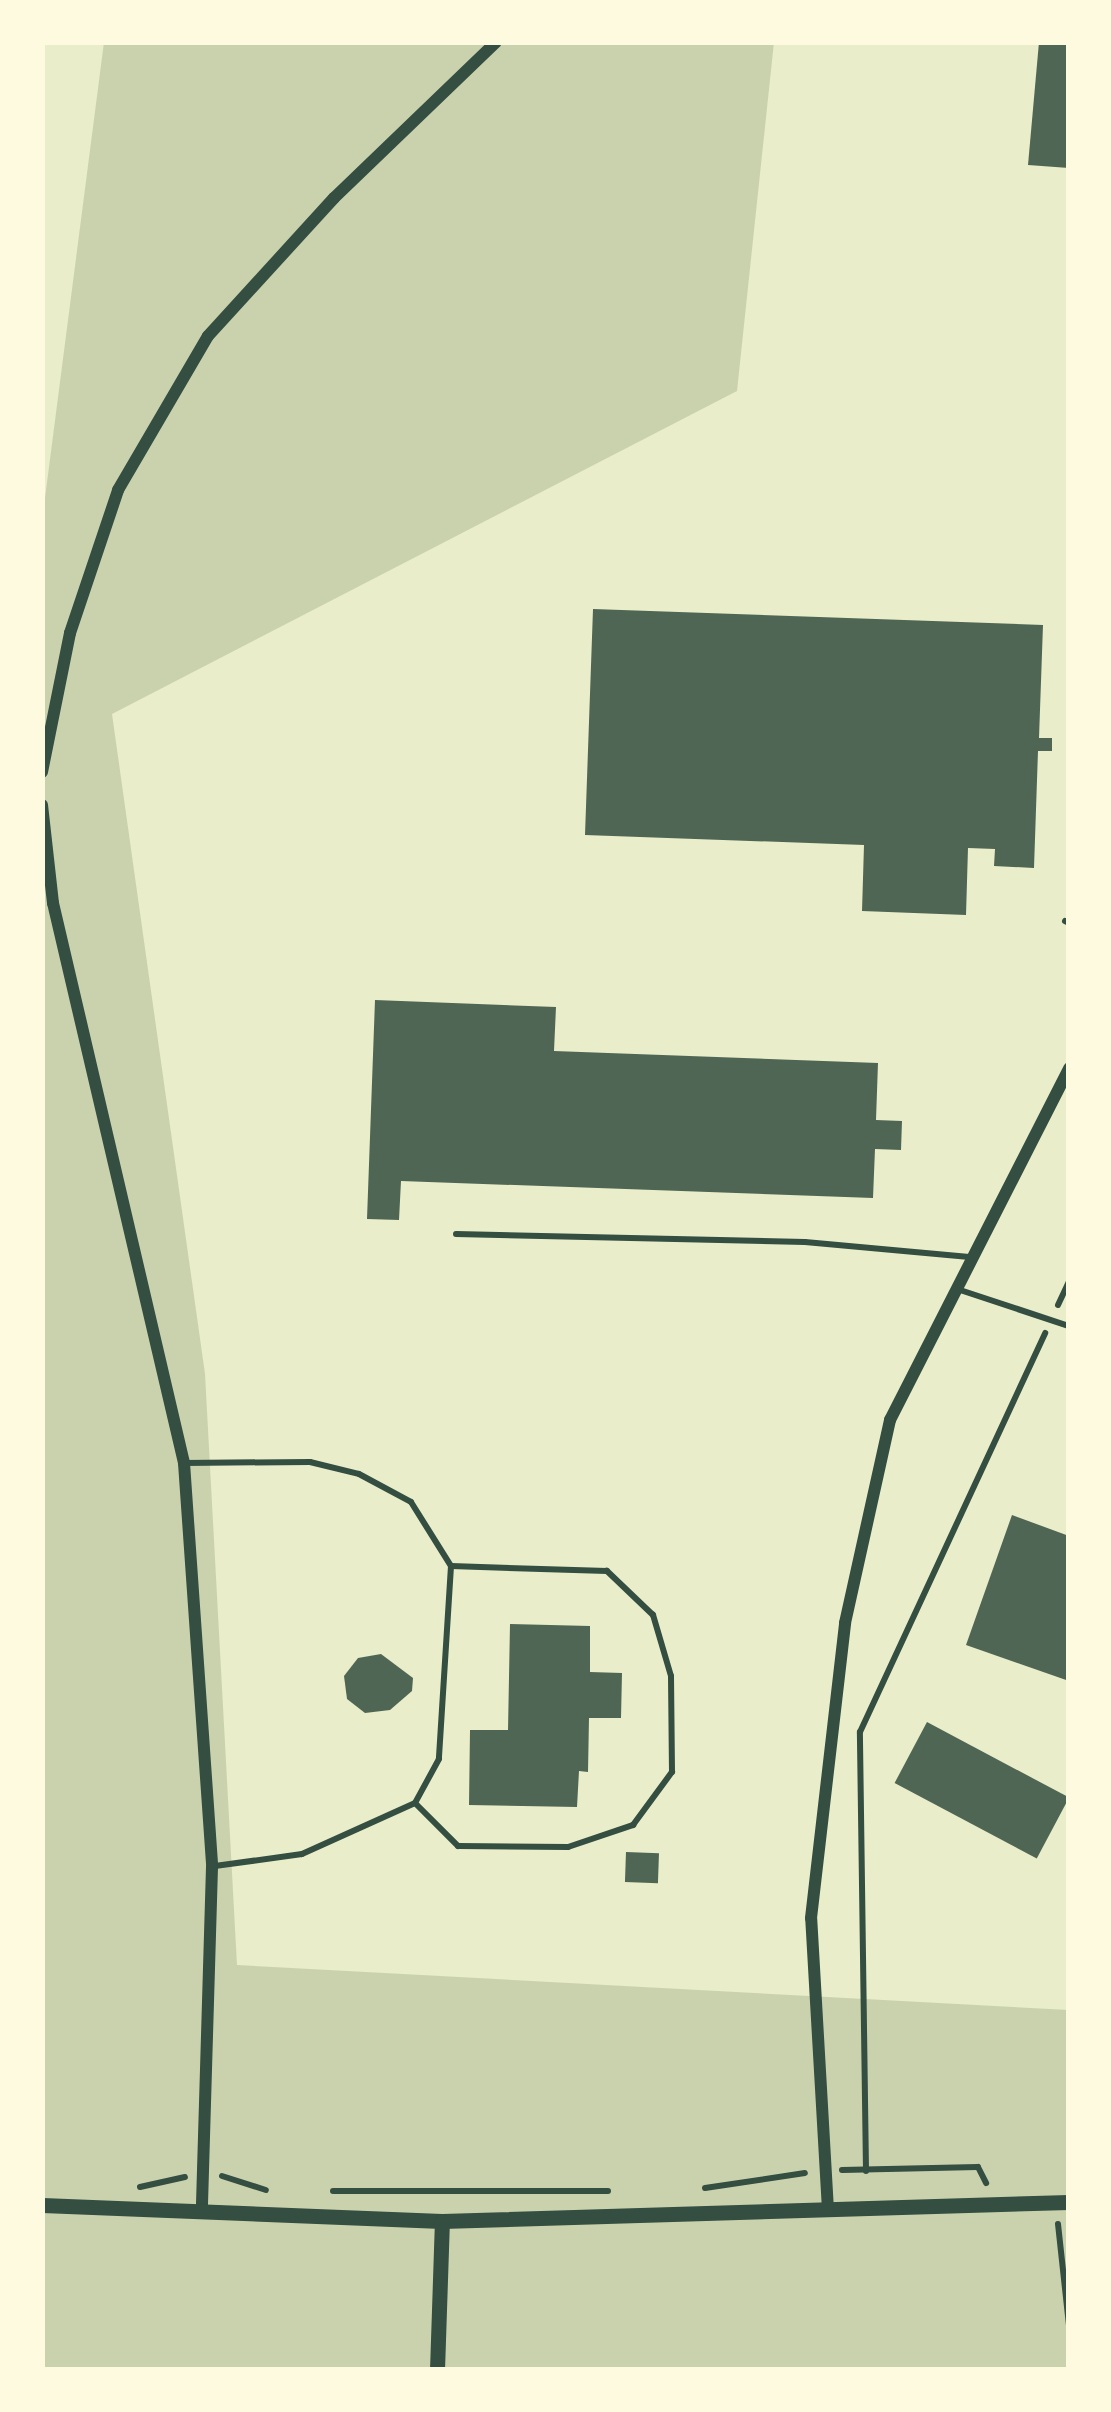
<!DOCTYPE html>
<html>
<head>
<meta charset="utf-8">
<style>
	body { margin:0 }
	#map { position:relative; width:1111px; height:2412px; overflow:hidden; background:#e9edc9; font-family:Ubuntu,sans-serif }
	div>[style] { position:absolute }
	.green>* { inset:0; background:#cad2ad }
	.building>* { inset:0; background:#4f6655; transform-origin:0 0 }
	.path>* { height:6px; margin:-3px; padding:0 3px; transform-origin:3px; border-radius:3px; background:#344e41 }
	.service>* { height:6px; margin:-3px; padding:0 3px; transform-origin:3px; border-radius:3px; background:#344e41 }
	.minor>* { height:12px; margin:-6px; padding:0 6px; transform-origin:6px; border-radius:6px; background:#344e41 }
	.tertiary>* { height:15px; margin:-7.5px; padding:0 7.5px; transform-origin:7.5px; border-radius:7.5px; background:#344e41 }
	span { translate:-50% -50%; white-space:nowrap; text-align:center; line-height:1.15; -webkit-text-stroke:10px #fefae0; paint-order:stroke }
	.frame { position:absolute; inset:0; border:45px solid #fefae0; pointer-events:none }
</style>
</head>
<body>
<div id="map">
	<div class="green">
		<div style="clip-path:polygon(104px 42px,774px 42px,737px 391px,112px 714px,205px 1374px,237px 1965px,1069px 2010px,1069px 2370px,42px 2370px,42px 521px)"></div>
	</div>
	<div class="building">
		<div style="clip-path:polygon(1039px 42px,1069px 42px,1069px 168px,1028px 165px)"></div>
		<div style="clip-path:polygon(593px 609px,1043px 625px,1039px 738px,1052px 738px,1052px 751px,1038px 751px,1034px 868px,994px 866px,995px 849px,968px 848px,966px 915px,862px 911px,864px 845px,585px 835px)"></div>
		<div style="clip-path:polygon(375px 1000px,556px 1007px,554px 1051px,878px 1063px,876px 1120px,902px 1121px,901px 1150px,875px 1149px,873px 1198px,401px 1181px,399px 1220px,367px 1219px)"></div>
		<div style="clip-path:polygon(1012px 1515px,1069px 1536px,1069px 1681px,966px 1645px)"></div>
		<div style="clip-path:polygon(510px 1624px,590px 1626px,590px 1672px,622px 1673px,621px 1718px,589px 1718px,588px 1772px,579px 1771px,577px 1807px,469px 1805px,470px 1730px,508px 1730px)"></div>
		<div style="clip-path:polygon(381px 1654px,413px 1678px,412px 1691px,390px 1710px,365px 1713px,347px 1699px,344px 1676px,358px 1658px)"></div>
		<div style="left:927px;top:1722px;width:161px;height:69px;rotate:28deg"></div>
		<div style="left:626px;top:1852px;width:33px;height:30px;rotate:2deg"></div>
	</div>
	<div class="path">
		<div style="left:1058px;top:1305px;width:26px;rotate:-65deg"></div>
		<div style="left:842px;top:2170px;width:136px;rotate:-1.3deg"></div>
		<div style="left:978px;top:2167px;width:18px;rotate:63deg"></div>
		<div style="left:866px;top:2171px;width:439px;rotate:-90.8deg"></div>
		<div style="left:860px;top:1732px;width:440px;rotate:-65.1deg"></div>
		<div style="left:222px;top:2176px;width:46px;rotate:17.7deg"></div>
		<div style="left:140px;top:2187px;width:46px;rotate:-12.5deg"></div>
		<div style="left:705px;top:2188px;width:101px;rotate:-8.5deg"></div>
		<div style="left:333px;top:2191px;width:275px"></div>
		<div style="left:1058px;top:2224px;width:102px;rotate:83.8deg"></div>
	</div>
	<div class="service">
		<div style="left:1065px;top:921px;width:4px;rotate:27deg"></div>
		<div style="left:456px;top:1234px;width:349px;rotate:1.3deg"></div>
		<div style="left:805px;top:1242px;width:165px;rotate:5.2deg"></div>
		<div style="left:957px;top:1289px;width:118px;rotate:18.3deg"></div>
		<div style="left:184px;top:1463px;width:126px;rotate:-0.5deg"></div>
		<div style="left:310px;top:1462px;width:50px;rotate:13.8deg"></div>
		<div style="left:359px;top:1474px;width:59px;rotate:28.3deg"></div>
		<div style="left:411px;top:1502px;width:75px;rotate:58deg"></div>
		<div style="left:451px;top:1566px;width:193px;rotate:93.6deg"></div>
		<div style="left:439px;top:1759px;width:50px;rotate:118.6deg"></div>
		<div style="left:415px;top:1803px;width:124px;rotate:155.7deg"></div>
		<div style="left:302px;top:1854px;width:88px;rotate:172.1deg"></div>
		<div style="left:415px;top:1803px;width:61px;rotate:45deg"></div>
		<div style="left:458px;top:1846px;width:110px;rotate:0.5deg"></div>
		<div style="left:568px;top:1847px;width:69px;rotate:-18.7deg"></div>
		<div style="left:633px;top:1825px;width:66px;rotate:-53.7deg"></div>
		<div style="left:672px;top:1772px;width:96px;rotate:-90.6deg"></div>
		<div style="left:671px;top:1676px;width:64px;rotate:-106.4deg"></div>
		<div style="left:653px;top:1615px;width:64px;rotate:-136.3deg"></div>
		<div style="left:607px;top:1571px;width:156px;rotate:-178.2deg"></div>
	</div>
	<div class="minor">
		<div style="left:42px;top:772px;width:142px;rotate:-78.6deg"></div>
		<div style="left:70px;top:633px;width:151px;rotate:-71.4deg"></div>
		<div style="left:118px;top:490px;width:178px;rotate:-59.7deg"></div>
		<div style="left:208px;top:336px;width:187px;rotate:-47.6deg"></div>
		<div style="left:334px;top:198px;width:225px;rotate:-43.9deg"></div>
		<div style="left:42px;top:805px;width:99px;rotate:83.6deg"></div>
		<div style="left:53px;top:903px;width:575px;rotate:76.83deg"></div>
		<div style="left:184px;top:1463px;width:405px;rotate:86deg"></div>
		<div style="left:212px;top:1867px;width:345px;rotate:91.7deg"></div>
		<div style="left:828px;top:2210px;width:292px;rotate:-93.3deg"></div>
		<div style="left:811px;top:1918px;width:297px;rotate:-83.4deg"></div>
		<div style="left:845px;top:1623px;width:208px;rotate:-77.5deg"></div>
		<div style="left:890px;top:1420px;width:395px;rotate:-63deg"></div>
	</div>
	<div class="tertiary">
		<div style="left:42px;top:2205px;width:400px;rotate:2.3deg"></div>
		<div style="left:442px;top:2221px;width:627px;rotate:-1.74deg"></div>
		<div style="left:437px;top:2370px;width:149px;rotate:-88.1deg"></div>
	</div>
	<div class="frame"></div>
</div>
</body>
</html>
